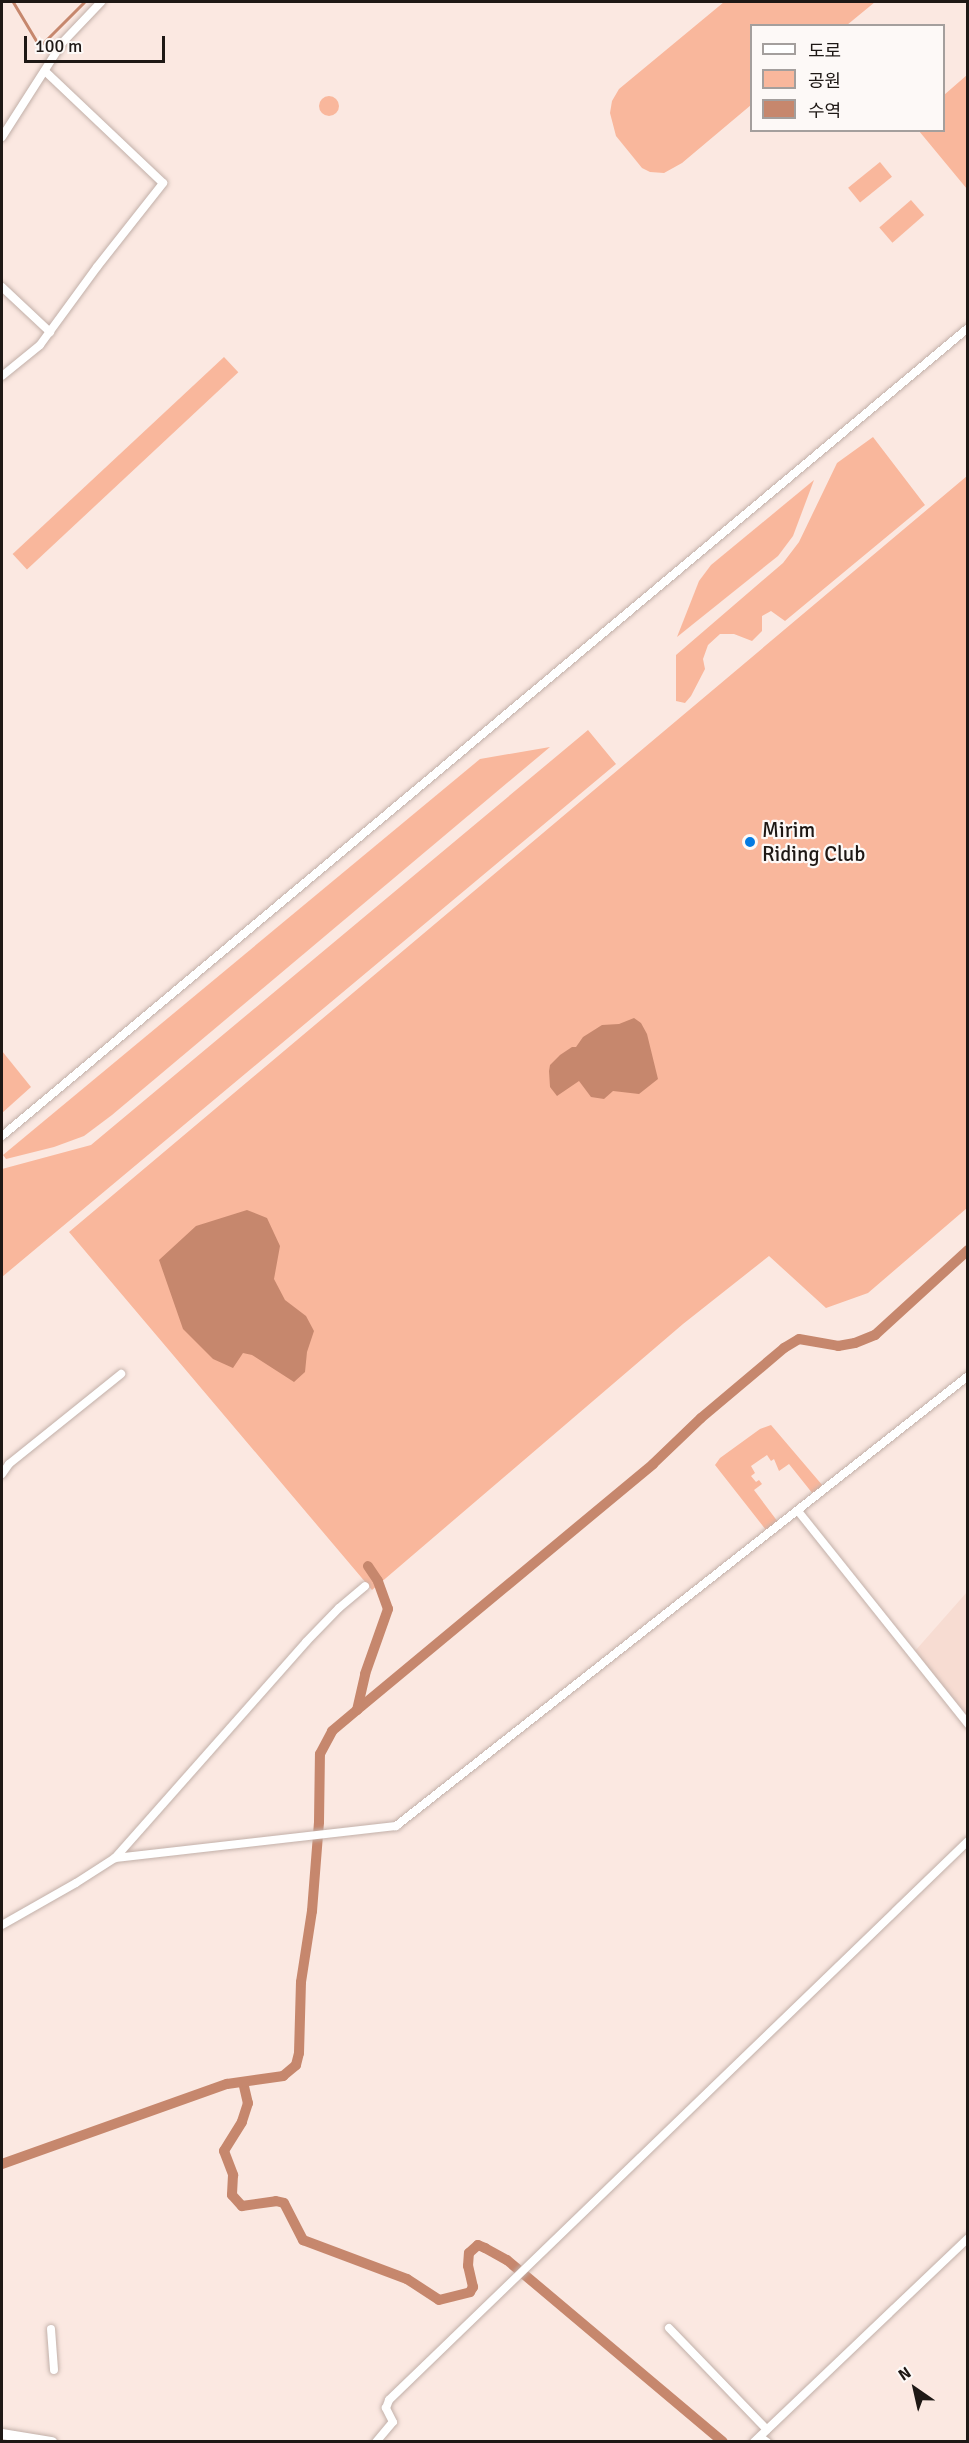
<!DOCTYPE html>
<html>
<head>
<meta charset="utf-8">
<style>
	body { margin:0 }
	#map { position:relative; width:969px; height:2443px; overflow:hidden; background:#fbe8e1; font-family:Signika,"Noto Sans KR",sans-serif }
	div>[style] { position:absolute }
	.built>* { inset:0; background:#f7dcd2 }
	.green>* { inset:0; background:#f9b79c; transform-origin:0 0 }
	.round { border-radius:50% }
	.water>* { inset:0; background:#c6876d }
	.stream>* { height:3px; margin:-1.5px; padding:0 1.5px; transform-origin:1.5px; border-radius:1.5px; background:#c6876d }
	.canal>* { height:10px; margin:-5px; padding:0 5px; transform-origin:5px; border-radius:5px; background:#c6876d }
	.roads { filter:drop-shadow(0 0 2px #c2b0a9) drop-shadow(0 0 2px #c2b0a9) }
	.minor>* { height:8px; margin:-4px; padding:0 4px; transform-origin:4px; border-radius:4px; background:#fff }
	.tertiary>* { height:10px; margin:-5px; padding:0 5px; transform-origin:5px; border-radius:5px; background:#fff }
	.dots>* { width:16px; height:16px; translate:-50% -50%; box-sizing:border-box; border:3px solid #fdf9f7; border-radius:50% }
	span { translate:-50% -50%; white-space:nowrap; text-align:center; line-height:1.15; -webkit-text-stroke:4.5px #fdf9f7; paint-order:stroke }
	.poi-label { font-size:21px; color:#1e1815 }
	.left { translate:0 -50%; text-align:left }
	.frame { position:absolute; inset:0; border:3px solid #1e1815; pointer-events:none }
	.legend { position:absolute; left:750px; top:24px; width:195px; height:108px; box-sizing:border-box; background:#fdf9f7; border:2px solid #a49f9d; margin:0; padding:8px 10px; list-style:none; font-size:18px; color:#1e1815 }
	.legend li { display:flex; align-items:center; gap:12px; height:30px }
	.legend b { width:30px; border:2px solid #a49f9d }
	.north { position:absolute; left:885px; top:2359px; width:60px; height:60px; -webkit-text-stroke:4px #fdf9f7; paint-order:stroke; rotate:326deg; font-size:16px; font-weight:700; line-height:24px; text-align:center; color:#1e1815 }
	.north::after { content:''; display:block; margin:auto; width:21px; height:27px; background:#1e1815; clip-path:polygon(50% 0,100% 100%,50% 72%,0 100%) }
	.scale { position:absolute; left:24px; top:36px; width:141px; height:27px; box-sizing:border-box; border:3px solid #1e1815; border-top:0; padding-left:8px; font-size:18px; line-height:21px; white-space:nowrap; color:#1e1815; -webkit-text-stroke:4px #fdf9f7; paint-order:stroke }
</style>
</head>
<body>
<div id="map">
	<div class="built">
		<div style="clip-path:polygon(967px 1592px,967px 1717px,915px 1651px)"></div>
	</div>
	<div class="green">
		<div style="clip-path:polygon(724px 2px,875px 2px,847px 25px,752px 26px,751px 105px,682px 163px,664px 173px,650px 172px,642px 168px,616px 136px,610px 113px,612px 101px,619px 89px)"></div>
		<div style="clip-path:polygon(967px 75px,967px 189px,919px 131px,944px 130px,944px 95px)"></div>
		<div class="round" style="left:319px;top:96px;width:20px;height:20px"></div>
		<div style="left:880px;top:162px;width:19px;height:41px;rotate:51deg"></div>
		<div style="left:911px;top:200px;width:20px;height:42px;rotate:49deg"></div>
		<div style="left:224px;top:357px;width:21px;height:289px;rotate:47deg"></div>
		<div style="clip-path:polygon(873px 437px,925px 505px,785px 621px,771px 611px,762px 616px,762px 631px,752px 641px,734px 634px,720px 634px,708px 645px,703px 659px,705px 669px,691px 696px,685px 703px,676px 701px,676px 655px,783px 563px,799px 542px,837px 463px)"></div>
		<div style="clip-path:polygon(967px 476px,967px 1208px,868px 1293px,826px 1308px,769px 1256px,683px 1324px,372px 1590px,69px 1232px)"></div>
		<div style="clip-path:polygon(814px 480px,793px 536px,778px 556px,677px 637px,699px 581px,711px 565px)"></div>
		<div style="clip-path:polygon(588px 730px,616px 764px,2px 1277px,2px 1169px,91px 1145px)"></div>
		<div style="clip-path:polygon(550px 747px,112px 1115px,84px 1136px,54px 1147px,6px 1159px,3px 1155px,480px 759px)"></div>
		<div style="clip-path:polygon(2px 1051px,31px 1087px,2px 1113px)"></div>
		<div style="clip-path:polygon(771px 1425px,823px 1486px,813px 1494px,789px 1464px,779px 1471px,774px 1459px,771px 1461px,767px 1455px,751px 1466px,755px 1473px,751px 1476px,756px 1482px,759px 1480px,762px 1484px,754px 1490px,778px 1522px,766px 1530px,715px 1465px,720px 1458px,760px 1429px)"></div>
	</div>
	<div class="water">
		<div style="clip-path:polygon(634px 1018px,641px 1023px,647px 1034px,658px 1079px,639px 1094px,613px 1091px,604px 1099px,591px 1097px,579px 1081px,557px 1096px,550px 1087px,549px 1071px,550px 1065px,560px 1055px,572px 1047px,576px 1047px,583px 1037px,602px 1025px,619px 1024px)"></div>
		<div style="clip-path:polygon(247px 1210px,267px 1218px,280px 1246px,274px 1279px,285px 1300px,306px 1316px,314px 1331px,307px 1352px,305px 1372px,294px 1382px,252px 1355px,243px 1353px,233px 1368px,213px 1359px,183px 1329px,159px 1260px,196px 1226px)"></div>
	</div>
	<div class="stream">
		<div style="left:13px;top:2px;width:49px;rotate:59.2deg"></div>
		<div style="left:38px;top:44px;width:5px;rotate:-11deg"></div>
		<div style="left:43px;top:43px;width:58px;rotate:-45deg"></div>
	</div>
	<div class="canal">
		<div style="left:357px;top:1710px;width:385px;rotate:-39.7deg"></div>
		<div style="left:653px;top:1464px;width:66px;rotate:-43.8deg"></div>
		<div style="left:701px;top:1418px;width:109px;rotate:-40.1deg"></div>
		<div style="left:784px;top:1348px;width:17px;rotate:-31deg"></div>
		<div style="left:799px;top:1339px;width:40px;rotate:10deg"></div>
		<div style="left:838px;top:1346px;width:17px;rotate:-10deg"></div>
		<div style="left:855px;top:1343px;width:22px;rotate:-22deg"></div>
		<div style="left:875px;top:1335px;width:126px;rotate:-42.4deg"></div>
		<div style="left:243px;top:2082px;width:22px;rotate:77deg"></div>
		<div style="left:248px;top:2103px;width:20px;rotate:108deg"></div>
		<div style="left:242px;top:2122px;width:34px;rotate:122deg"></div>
		<div style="left:224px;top:2151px;width:26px;rotate:69deg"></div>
		<div style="left:233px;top:2175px;width:20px;rotate:93deg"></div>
		<div style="left:232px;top:2195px;width:15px;rotate:48deg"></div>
		<div style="left:242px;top:2206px;width:34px;rotate:-8deg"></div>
		<div style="left:276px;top:2201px;width:8px;rotate:14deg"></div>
		<div style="left:284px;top:2203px;width:42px;rotate:62.8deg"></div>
		<div style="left:303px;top:2240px;width:111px;rotate:20.6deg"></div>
		<div style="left:407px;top:2279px;width:38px;rotate:33deg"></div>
		<div style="left:439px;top:2300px;width:32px;rotate:-14deg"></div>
		<div style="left:470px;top:2292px;width:6px;rotate:-59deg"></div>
		<div style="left:473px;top:2287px;width:22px;rotate:-103deg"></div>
		<div style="left:468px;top:2266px;width:13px;rotate:-86deg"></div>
		<div style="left:469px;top:2253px;width:12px;rotate:-42deg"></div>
		<div style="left:478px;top:2245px;width:8px;rotate:23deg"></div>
		<div style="left:485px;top:2248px;width:25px;rotate:29deg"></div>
		<div style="left:507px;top:2260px;width:282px;rotate:40.1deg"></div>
		<div style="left:2px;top:2164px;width:239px;rotate:-19.6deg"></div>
		<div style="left:227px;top:2084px;width:57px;rotate:-8.1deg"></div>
		<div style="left:283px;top:2076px;width:17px;rotate:-40deg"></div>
		<div style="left:296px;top:2065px;width:12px;rotate:-76deg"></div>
		<div style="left:299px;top:2053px;width:71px;rotate:-88.4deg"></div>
		<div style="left:301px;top:1982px;width:72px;rotate:-81.2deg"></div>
		<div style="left:312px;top:1911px;width:89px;rotate:-85.5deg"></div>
		<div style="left:319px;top:1822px;width:68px;rotate:-89.2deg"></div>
		<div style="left:320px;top:1754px;width:26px;rotate:-62deg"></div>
		<div style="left:332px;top:1731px;width:33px;rotate:-40deg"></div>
		<div style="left:357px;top:1710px;width:37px;rotate:-77deg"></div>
		<div style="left:365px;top:1674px;width:69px;rotate:-70.5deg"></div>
		<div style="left:388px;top:1609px;width:30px;rotate:-110deg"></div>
		<div style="left:378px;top:1581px;width:18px;rotate:-124deg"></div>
	</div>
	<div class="roads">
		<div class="minor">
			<div style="left:2px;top:137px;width:112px;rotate:-57.4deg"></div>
			<div style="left:62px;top:43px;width:57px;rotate:-46.4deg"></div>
			<div style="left:2px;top:287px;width:66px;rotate:43.2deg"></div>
			<div style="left:2px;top:376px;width:49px;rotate:-39.2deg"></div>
			<div style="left:40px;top:345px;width:97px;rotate:-53.8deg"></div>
			<div style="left:97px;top:267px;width:107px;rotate:-51.8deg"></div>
			<div style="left:163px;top:183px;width:163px;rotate:-136.5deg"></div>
			<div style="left:2px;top:1136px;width:1259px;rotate:-39.91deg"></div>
			<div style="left:2px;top:1474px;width:12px;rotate:-55deg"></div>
			<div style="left:9px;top:1464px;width:144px;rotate:-38.8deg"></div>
			<div style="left:798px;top:1511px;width:273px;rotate:51.4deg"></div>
			<div style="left:115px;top:1858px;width:283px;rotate:-6.5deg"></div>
			<div style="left:396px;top:1826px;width:728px;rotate:-38.19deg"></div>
			<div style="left:2px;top:1925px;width:85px;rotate:-29.6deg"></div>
			<div style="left:76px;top:1883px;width:46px;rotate:-32.7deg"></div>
			<div style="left:115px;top:1858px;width:288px;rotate:-48.5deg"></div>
			<div style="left:306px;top:1642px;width:47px;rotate:-45.9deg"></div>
			<div style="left:339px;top:1608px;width:34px;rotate:-40deg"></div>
			<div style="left:669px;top:2328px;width:141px;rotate:46.1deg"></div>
			<div style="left:51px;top:2329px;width:41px;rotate:85.8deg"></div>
			<div style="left:760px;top:2437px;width:9px;rotate:36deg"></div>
			<div style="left:376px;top:2442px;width:26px;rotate:-50deg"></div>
			<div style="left:393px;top:2422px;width:16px;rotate:-117deg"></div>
			<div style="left:386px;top:2408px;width:9px;rotate:-69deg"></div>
			<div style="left:389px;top:2400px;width:805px;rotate:-43.99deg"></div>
			<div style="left:754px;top:2442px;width:296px;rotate:-43.6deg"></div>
		</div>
		<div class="tertiary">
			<div style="left:2px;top:2434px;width:51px;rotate:9.1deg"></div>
		</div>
	</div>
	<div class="dots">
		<div style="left:750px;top:842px;background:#047ae1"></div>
	</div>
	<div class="poi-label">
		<span class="left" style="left:762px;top:842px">Mirim<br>Riding Club</span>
	</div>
	<div class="frame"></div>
	<ul class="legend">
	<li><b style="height:8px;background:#fff"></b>도로</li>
	<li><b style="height:16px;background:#f9b79c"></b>공원</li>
	<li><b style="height:16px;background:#c6876d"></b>수역</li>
	</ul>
	<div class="north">N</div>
	<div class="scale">100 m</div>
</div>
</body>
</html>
